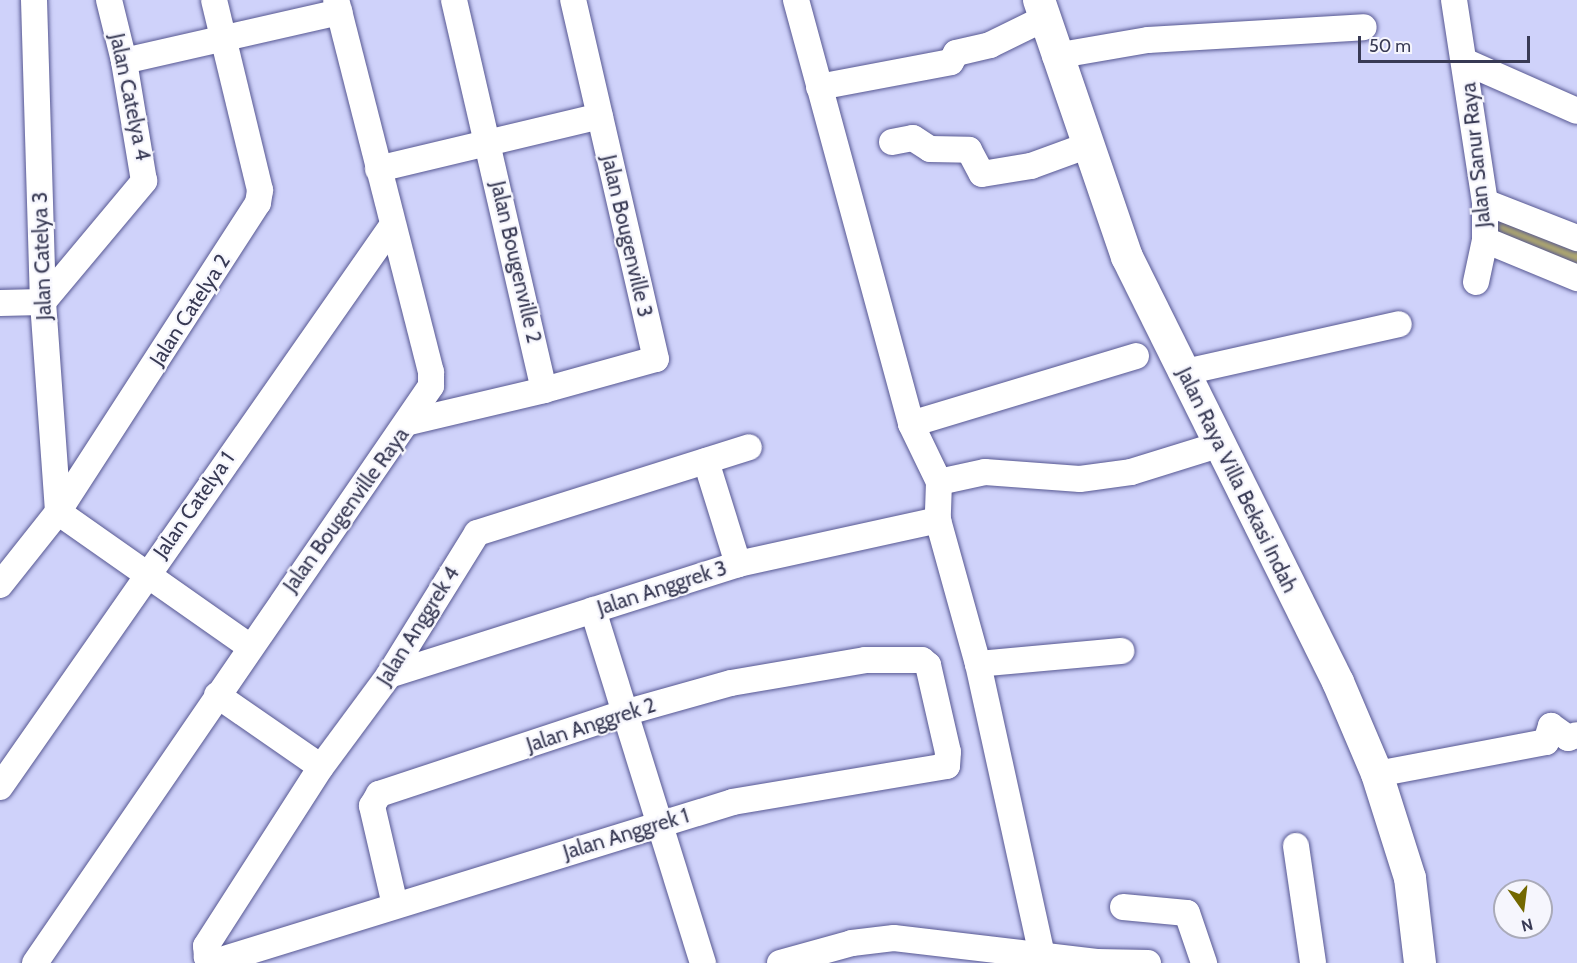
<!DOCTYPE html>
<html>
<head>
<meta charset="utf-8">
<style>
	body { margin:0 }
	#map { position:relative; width:1577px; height:963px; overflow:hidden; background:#cfd2fa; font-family:Cabin,sans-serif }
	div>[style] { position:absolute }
	.green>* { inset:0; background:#b1aa6f }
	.roads { filter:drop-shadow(0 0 2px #575892) drop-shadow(0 0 2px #575892) }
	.minor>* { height:26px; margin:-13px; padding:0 13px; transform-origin:13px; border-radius:13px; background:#fff }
	.major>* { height:32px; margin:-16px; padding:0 16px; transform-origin:16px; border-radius:16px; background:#fff }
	span { translate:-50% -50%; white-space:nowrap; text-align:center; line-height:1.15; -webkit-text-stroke:4.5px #f6f6fd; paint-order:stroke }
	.street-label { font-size:21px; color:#383a54 }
	.north { position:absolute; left:1493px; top:879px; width:60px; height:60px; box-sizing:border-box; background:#f6f6fd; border:2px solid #aaabb9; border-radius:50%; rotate:166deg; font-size:16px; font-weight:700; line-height:24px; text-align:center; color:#383a54 }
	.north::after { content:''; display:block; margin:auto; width:21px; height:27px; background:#736800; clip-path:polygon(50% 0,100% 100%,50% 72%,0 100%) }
	.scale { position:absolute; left:1358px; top:36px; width:172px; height:27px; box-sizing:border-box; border:3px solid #383a54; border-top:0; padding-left:8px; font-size:18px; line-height:21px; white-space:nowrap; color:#383a54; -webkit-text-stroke:4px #f6f6fd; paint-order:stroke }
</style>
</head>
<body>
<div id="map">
	<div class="green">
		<div style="clip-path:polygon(1501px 207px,1577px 238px,1577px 278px,1485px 240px)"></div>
	</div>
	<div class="roads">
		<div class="minor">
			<div style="left:34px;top:0;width:302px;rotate:88.3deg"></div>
			<div style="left:43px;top:302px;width:211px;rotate:85.9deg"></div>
			<div style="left:58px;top:512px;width:233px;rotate:35.1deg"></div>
			<div style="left:796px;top:0;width:439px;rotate:74.8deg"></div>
			<div style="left:911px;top:424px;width:64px;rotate:64.2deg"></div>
			<div style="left:939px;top:482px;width:38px;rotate:92deg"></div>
			<div style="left:938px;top:520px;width:149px;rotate:74.5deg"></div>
			<div style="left:978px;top:664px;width:299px;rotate:77.6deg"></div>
			<div style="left:1454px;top:0;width:204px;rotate:81.3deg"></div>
			<div style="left:1485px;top:202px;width:38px;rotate:90deg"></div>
			<div style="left:1485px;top:240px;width:43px;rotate:102.1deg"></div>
			<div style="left:1055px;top:56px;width:94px;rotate:-9.8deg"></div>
			<div style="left:1148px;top:40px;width:216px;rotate:-3.4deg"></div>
			<div style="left:124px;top:61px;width:221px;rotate:-12.8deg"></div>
			<div style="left:1466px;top:62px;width:121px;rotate:23.8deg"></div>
			<div style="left:819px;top:87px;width:134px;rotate:-10.7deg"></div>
			<div style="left:951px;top:62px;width:10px;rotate:-61deg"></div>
			<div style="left:956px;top:53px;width:35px;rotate:-13deg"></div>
			<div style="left:990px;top:45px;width:59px;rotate:-26.1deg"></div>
			<div style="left:892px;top:142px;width:21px;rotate:-11deg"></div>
			<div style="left:913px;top:138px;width:20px;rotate:33deg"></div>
			<div style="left:930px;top:149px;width:39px;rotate:1deg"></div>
			<div style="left:969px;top:150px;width:27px;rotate:62deg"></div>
			<div style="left:982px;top:174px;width:50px;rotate:-9.3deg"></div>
			<div style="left:1031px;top:166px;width:59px;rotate:-20deg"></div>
			<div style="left:378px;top:169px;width:228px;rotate:-13.4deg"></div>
			<div style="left:1485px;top:202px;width:99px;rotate:21.4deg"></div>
			<div style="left:1485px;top:240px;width:100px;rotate:22.4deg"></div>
			<div style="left:0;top:303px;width:43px;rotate:-1.3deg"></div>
			<div style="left:43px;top:302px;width:158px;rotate:-50.1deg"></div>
			<div style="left:144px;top:181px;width:122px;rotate:-99.5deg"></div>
			<div style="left:124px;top:61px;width:63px;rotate:-103.8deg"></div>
			<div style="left:1185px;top:372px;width:219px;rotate:-12.6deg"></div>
			<div style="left:544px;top:390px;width:116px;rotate:-15.5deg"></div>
			<div style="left:656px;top:359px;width:368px;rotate:-103deg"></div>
			<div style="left:409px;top:422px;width:139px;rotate:-13.3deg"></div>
			<div style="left:544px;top:390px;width:400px;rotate:-103deg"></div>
			<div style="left:911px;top:424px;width:235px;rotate:-16.8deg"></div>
			<div style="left:706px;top:461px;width:108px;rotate:72.7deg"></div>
			<div style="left:939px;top:482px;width:47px;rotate:-12.3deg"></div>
			<div style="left:985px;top:472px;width:95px;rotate:4.2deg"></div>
			<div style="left:1080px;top:479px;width:51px;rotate:-7.8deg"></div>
			<div style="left:1131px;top:472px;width:94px;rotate:-17.3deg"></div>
			<div style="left:0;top:585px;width:93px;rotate:-51.5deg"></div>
			<div style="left:58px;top:512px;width:368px;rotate:-57.1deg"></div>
			<div style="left:258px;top:203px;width:13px;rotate:-81deg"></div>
			<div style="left:260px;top:190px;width:195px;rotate:-103.6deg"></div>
			<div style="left:593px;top:610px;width:370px;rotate:72.7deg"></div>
			<div style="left:978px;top:664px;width:144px;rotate:-5.2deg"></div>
			<div style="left:389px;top:675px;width:366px;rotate:-17.6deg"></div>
			<div style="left:738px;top:564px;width:205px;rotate:-12.4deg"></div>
			<div style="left:217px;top:695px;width:126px;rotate:34.7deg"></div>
			<div style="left:1377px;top:774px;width:172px;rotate:-10.7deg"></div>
			<div style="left:1546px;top:742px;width:17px;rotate:-73deg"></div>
			<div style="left:1551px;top:726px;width:21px;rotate:35deg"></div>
			<div style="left:1568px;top:738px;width:9px;rotate:-18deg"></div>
			<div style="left:0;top:787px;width:684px;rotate:-55.06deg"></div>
			<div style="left:1296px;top:846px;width:118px;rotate:81.7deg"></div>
			<div style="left:395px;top:905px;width:102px;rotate:-103.1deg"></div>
			<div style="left:372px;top:806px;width:14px;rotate:-60deg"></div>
			<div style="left:379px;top:794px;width:258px;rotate:-18.3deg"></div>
			<div style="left:624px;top:713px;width:111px;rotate:-15.7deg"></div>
			<div style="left:731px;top:683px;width:136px;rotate:-9.7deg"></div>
			<div style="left:865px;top:660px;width:57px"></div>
			<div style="left:922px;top:660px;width:8px;rotate:40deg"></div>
			<div style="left:928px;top:665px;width:89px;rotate:77.1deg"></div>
			<div style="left:948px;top:752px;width:14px;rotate:94deg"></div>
			<div style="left:947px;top:766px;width:217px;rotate:170.5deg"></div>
			<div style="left:733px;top:802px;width:539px;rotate:162.84deg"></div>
			<div style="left:218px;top:961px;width:12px;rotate:-160deg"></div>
			<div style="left:207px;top:957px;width:11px;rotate:-95deg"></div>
			<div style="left:206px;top:946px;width:213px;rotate:-57.3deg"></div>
			<div style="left:321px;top:767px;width:114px;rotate:-53.5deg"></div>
			<div style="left:389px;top:675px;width:167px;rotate:-58.2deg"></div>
			<div style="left:477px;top:533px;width:285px;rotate:-17.5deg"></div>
			<div style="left:1123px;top:907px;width:64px;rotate:5.4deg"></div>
			<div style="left:1187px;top:913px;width:53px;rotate:71.2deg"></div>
			<div style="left:35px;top:963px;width:700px;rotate:-55.54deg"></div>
			<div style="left:431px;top:386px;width:14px;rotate:-90deg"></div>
			<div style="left:431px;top:372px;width:384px;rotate:-104.3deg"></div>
			<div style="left:780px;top:963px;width:75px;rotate:-15.5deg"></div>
			<div style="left:852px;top:943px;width:42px;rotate:-6.8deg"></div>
			<div style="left:894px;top:938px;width:204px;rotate:6.7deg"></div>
			<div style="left:1097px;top:962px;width:51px;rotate:1.1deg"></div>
		</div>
		<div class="major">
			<div style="left:1039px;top:0;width:272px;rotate:71.1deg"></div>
			<div style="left:1127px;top:257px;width:474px;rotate:63.6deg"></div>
			<div style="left:1338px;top:682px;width:100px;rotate:67deg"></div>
			<div style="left:1377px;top:774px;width:109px;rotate:72.4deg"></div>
			<div style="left:1410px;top:878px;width:86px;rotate:83.3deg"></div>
		</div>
	</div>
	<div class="street-label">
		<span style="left:130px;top:97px;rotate:78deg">Jalan Catelya 4</span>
		<span style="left:1476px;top:155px;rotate:-96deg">Jalan Sanur Raya</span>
		<span style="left:627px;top:236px;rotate:77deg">Jalan Bougenville 3</span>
		<span style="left:42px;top:256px;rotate:-92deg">Jalan Catelya 3</span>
		<span style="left:516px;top:262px;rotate:77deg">Jalan Bougenville 2</span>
		<span style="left:190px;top:310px;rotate:-57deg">Jalan Catelya 2</span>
		<span style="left:1237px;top:480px;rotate:64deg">Jalan Raya Villa Bekasi Indah</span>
		<span style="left:194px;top:505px;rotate:-55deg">Jalan Catelya 1</span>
		<span style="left:346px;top:510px;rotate:-54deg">Jalan Bougenville Raya</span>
		<span style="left:662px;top:588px;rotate:-18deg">Jalan Anggrek 3</span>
		<span style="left:418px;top:626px;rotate:-58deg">Jalan Anggrek 4</span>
		<span style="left:591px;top:725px;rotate:-18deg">Jalan Anggrek 2</span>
		<span style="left:626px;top:834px;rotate:-17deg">Jalan Anggrek 1</span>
	</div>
	<div class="north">N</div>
	<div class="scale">50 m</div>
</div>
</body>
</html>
